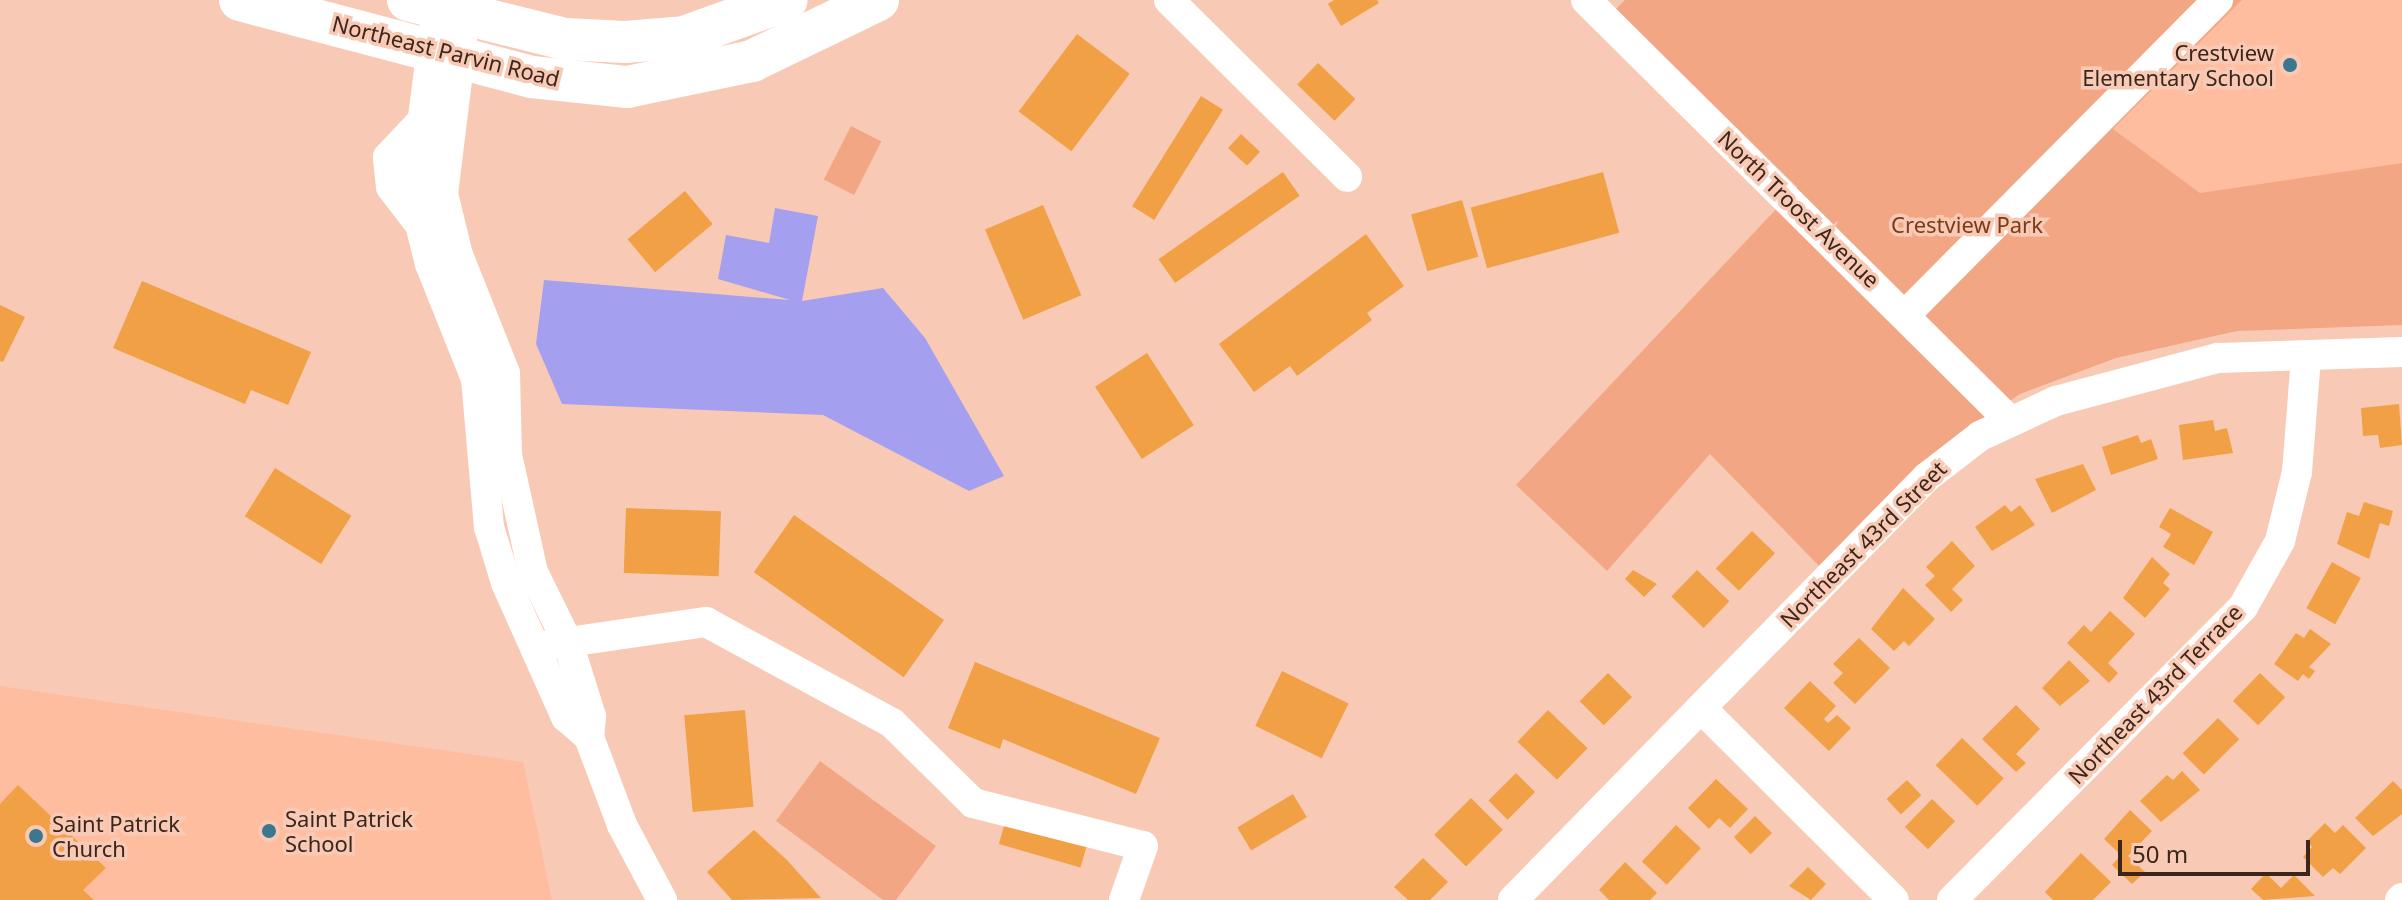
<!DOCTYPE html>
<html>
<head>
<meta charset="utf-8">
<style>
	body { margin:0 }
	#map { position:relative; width:2402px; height:900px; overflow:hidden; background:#f8cab5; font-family:"Noto Sans",sans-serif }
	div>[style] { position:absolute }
	.built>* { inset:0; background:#febd9f }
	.green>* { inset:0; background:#f3a683; transform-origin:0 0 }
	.water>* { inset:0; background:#a4a0ef }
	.building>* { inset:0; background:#f1a045; transform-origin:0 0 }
	.minor>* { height:30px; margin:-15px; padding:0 15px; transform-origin:15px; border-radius:15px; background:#fff }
	.secondary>* { height:42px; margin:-21px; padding:0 21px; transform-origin:21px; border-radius:21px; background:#fff }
	.dots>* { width:22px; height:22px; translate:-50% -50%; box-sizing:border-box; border:4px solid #f8cab5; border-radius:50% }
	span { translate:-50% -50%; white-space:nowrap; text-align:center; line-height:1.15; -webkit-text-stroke:7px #f8cab5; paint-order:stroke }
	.street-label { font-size:22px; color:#3c261c }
	.poi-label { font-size:22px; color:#3c261c }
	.right { translate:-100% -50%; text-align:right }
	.left { translate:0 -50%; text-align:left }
	.park-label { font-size:22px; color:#7c3a17 }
	.scale { position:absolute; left:2118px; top:840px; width:192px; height:36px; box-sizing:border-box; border:4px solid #3c261c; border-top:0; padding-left:10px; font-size:24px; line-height:28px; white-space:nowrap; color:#3c261c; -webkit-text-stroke:6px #f8cab5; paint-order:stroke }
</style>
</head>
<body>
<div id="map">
	<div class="built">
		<div style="clip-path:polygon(2242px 0,2402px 0,2402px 165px,2200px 193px,2113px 129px)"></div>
		<div style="clip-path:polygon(0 686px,523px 762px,552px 900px,0 900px)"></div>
	</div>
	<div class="green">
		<div style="clip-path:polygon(1625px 0,2242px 0,2113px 129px,2200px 193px,2402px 163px,2402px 325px,2237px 331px,2116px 358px,2020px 394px,1954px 439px,1819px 566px,1710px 454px,1607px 571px,1516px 485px,1797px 187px,1616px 9px)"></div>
		<div style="left:851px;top:126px;width:34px;height:60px;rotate:27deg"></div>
		<div style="clip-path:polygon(820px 761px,936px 846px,896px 900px,883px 900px,776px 821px)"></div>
	</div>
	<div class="water">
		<div style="clip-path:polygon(775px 208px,818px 216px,802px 301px,883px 288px,925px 338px,1004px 476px,969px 491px,823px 415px,562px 404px,536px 344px,544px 280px,790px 300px,718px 279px,726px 235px,769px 243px)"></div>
	</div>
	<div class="building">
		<div style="clip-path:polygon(1334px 0,1377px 0,1379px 3px,1341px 26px,1328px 4px)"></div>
		<div style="left:1077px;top:34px;width:66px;height:97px;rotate:37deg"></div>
		<div style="left:1318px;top:63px;width:52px;height:30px;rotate:44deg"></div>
		<div style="left:1201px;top:96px;width:26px;height:130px;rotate:32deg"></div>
		<div style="left:1241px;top:134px;width:26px;height:19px;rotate:43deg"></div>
		<div style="left:1283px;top:172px;width:29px;height:152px;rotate:55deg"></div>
		<div style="left:1603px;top:172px;width:63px;height:137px;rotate:75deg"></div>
		<div style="left:685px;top:191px;width:43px;height:75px;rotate:50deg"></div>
		<div style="left:1462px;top:200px;width:59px;height:53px;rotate:74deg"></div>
		<div style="left:1043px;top:205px;width:98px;height:63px;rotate:67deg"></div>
		<div style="clip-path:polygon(1366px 234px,1404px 286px,1367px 313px,1372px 320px,1297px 376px,1290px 366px,1254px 392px,1219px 344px)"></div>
		<div style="clip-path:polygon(142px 281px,311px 352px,288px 405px,251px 390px,245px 404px,113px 348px)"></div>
		<div style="clip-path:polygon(0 305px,25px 317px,3px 362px,0 361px)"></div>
		<div style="left:1147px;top:353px;width:86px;height:62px;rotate:57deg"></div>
		<div style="clip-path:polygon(2399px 404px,2402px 445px,2380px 448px,2378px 435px,2363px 436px,2361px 408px)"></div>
		<div style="clip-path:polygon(2213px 420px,2215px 431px,2227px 428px,2233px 453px,2183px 460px,2179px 425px)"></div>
		<div style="clip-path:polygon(2138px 435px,2141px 443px,2151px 439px,2158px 459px,2111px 475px,2102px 447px)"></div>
		<div style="clip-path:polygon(2083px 464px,2096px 490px,2052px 513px,2035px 479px)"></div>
		<div style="left:275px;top:468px;width:90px;height:57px;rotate:32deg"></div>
		<div style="clip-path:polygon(2364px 502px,2393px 511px,2389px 526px,2380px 523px,2369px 559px,2337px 544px,2347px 512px,2359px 516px)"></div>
		<div style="clip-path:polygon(2005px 505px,2011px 512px,2020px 505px,2035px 525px,1992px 551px,1975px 527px)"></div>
		<div style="left:626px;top:508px;width:95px;height:65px;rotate:2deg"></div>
		<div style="clip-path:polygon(2170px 508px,2213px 532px,2194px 565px,2163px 547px,2171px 534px,2159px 527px)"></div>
		<div style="left:794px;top:515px;width:183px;height:70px;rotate:35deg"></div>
		<div style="left:1752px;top:531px;width:32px;height:52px;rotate:44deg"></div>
		<div style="clip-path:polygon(1952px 541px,1975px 566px,1952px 589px,1963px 600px,1951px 612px,1925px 585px,1935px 576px,1926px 567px)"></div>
		<div style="clip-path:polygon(2152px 557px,2170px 574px,2163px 583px,2170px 589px,2145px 618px,2123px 598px)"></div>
		<div style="left:2332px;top:562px;width:33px;height:53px;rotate:29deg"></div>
		<div style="clip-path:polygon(1633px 570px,1657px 584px,1644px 597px,1625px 579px)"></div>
		<div style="left:1697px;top:570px;width:45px;height:37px;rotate:44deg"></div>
		<div style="clip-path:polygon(1903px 588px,1935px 619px,1909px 646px,1904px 641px,1894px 651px,1871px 629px)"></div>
		<div style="clip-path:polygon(2110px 611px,2135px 634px,2108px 663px,2118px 673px,2109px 683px,2067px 643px,2084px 625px,2091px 632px)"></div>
		<div style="clip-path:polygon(2310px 629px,2331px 644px,2309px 667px,2315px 671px,2309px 679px,2303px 674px,2298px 681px,2274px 664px,2296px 633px,2304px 638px)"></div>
		<div style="clip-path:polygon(1859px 638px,1890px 668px,1855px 704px,1833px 683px,1843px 673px,1833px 664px)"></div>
		<div style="clip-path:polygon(2069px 660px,2090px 681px,2060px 706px,2042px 688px)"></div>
		<div style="clip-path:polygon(975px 662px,1160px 738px,1136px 794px,1003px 739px,1000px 749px,948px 728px)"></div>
		<div style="left:1282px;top:671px;width:74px;height:61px;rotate:26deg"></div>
		<div style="left:1608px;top:673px;width:34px;height:40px;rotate:45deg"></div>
		<div style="left:2260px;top:673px;width:35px;height:39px;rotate:44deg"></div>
		<div style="clip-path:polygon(1810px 681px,1836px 706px,1824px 719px,1828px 723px,1837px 715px,1851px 728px,1829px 751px,1784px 708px)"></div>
		<div style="clip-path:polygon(2016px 705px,2040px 729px,2016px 754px,2026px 763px,2016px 772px,1982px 739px)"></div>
		<div style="left:745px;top:710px;width:97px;height:61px;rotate:85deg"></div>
		<div style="left:1548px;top:710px;width:55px;height:44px;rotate:44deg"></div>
		<div style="left:2218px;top:718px;width:30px;height:50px;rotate:45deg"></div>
		<div style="left:1962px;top:738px;width:58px;height:38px;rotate:44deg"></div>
		<div style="clip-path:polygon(2182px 771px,2200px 790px,2161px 822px,2140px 801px,2167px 775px,2173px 780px)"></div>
		<div style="left:1516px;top:773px;width:27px;height:39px;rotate:45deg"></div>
		<div style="clip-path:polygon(1716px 779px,1748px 809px,1730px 828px,1719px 818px,1709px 829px,1688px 808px)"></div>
		<div style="left:1907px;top:780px;width:21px;height:28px;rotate:47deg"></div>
		<div style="clip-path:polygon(2393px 781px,2402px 790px,2402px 814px,2373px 836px,2355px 818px)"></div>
		<div style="clip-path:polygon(18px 785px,106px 868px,83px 890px,94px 900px,0 900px,0 804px)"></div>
		<div style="left:1293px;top:794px;width:27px;height:65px;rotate:59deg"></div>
		<div style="left:1471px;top:798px;width:45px;height:52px;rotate:45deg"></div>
		<div style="left:1932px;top:799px;width:32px;height:39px;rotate:44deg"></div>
		<div style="clip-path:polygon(2130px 810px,2152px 831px,2128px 856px,2145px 872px,2132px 884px,2112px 865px,2121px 855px,2104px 839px)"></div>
		<div style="left:1755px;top:816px;width:24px;height:30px;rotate:45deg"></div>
		<div style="left:1006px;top:819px;width:85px;height:26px;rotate:16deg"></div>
		<div style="clip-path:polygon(2325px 823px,2335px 833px,2343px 825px,2366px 848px,2340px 874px,2333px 868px,2323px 877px,2303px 857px,2312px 847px,2307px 841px)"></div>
		<div style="left:1676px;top:825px;width:34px;height:50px;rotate:43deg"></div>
		<div style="clip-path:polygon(754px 830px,787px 860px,821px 898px,732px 900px,707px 872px)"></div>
		<div style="clip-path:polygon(2081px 853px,2111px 882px,2093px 900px,2053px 900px,2045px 892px)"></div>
		<div style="clip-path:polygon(1423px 858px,1448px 882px,1430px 900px,1408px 900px,1394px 887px)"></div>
		<div style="clip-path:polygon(1625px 862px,1657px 893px,1650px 900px,1609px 900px,1599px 890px)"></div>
		<div style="clip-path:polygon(1808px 867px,1826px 884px,1811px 900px,1789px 886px)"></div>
		<div style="clip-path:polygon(2266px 873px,2281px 888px,2294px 875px,2315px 896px,2263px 900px,2251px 889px)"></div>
	</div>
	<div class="minor">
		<div style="left:1169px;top:0;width:251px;rotate:44.8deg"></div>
		<div style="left:1586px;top:0;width:596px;rotate:44.8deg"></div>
		<div style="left:437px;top:8px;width:190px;rotate:97.3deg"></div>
		<div style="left:413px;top:196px;width:70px;rotate:76deg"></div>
		<div style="left:430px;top:264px;width:124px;rotate:68.2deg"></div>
		<div style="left:476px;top:379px;width:149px;rotate:85deg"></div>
		<div style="left:489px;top:527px;width:59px;rotate:73.1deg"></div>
		<div style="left:506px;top:583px;width:147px;rotate:65.9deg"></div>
		<div style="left:566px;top:717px;width:30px;rotate:41deg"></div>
		<div style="left:465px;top:15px;width:180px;rotate:97deg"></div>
		<div style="left:443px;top:194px;width:63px;rotate:76.2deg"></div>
		<div style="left:458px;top:255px;width:127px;rotate:68.3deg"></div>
		<div style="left:505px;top:373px;width:82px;rotate:88.6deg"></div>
		<div style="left:507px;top:455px;width:120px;rotate:77.5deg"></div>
		<div style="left:533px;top:572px;width:79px;rotate:63.8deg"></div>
		<div style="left:568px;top:643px;width:77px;rotate:72.5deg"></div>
		<div style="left:591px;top:716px;width:21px;rotate:95deg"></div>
		<div style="left:589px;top:737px;width:94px;rotate:69.4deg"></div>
		<div style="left:622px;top:825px;width:85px;rotate:61.9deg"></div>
		<div style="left:417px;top:221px;width:43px;rotate:-127.4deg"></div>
		<div style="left:391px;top:187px;width:30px;rotate:-96deg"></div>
		<div style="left:388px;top:157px;width:48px;rotate:-46.7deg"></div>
		<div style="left:1906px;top:314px;width:443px;rotate:-45.2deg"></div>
		<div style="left:548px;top:645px;width:160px;rotate:-8.3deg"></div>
		<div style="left:706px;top:622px;width:212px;rotate:28.5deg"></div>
		<div style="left:892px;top:723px;width:114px;rotate:44.6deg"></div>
		<div style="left:973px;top:803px;width:175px;rotate:14.2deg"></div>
		<div style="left:1143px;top:846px;width:57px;rotate:109.4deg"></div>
		<div style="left:1701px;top:708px;width:272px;rotate:44.9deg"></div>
		<div style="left:1513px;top:900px;width:592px;rotate:-45.62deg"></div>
		<div style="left:1927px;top:477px;width:67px;rotate:-37.7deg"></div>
		<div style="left:1980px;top:436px;width:84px;rotate:-24.7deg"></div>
		<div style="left:2056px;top:401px;width:168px;rotate:-14.9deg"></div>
		<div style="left:2218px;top:358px;width:184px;rotate:-1.9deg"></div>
		<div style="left:1952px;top:900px;width:413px;rotate:-45.2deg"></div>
		<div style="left:2243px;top:607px;width:76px;rotate:-60.7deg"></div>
		<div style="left:2280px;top:541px;width:71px;rotate:-76.2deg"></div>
		<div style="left:2297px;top:472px;width:114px;rotate:-85.5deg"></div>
		<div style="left:2400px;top:900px;width:3px;rotate:-45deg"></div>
	</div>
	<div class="secondary">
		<div style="left:240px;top:0;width:302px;rotate:14.8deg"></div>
		<div style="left:532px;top:77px;width:96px;rotate:6deg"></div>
		<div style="left:627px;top:87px;width:128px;rotate:-11.7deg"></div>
		<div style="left:752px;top:61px;width:140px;rotate:-25.8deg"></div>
		<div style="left:408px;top:0;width:161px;rotate:14deg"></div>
		<div style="left:564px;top:39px;width:61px;rotate:2.8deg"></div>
		<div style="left:625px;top:42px;width:59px;rotate:-4.8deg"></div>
		<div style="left:684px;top:37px;width:109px;rotate:-19.8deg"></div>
	</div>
	<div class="dots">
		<div style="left:2290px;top:65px;background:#3b778e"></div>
		<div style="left:269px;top:831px;background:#3b778e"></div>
		<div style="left:36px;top:836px;background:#3b778e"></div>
	</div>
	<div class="street-label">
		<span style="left:446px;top:51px;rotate:14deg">Northeast Parvin Road</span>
		<span style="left:1799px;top:209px;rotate:44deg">North Troost Avenue</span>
		<span style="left:1863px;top:544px;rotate:-45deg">Northeast 43rd Street</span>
		<span style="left:2155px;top:694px;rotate:-46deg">Northeast 43rd Terrace</span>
	</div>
	<div class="poi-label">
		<span class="right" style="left:2274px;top:65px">Crestview<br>Elementary School</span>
		<span class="left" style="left:285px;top:831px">Saint Patrick<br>School</span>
		<span class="left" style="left:52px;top:836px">Saint Patrick<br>Church</span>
	</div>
	<div class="park-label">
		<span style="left:1967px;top:225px">Crestview Park</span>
	</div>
	<div class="scale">50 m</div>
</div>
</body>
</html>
